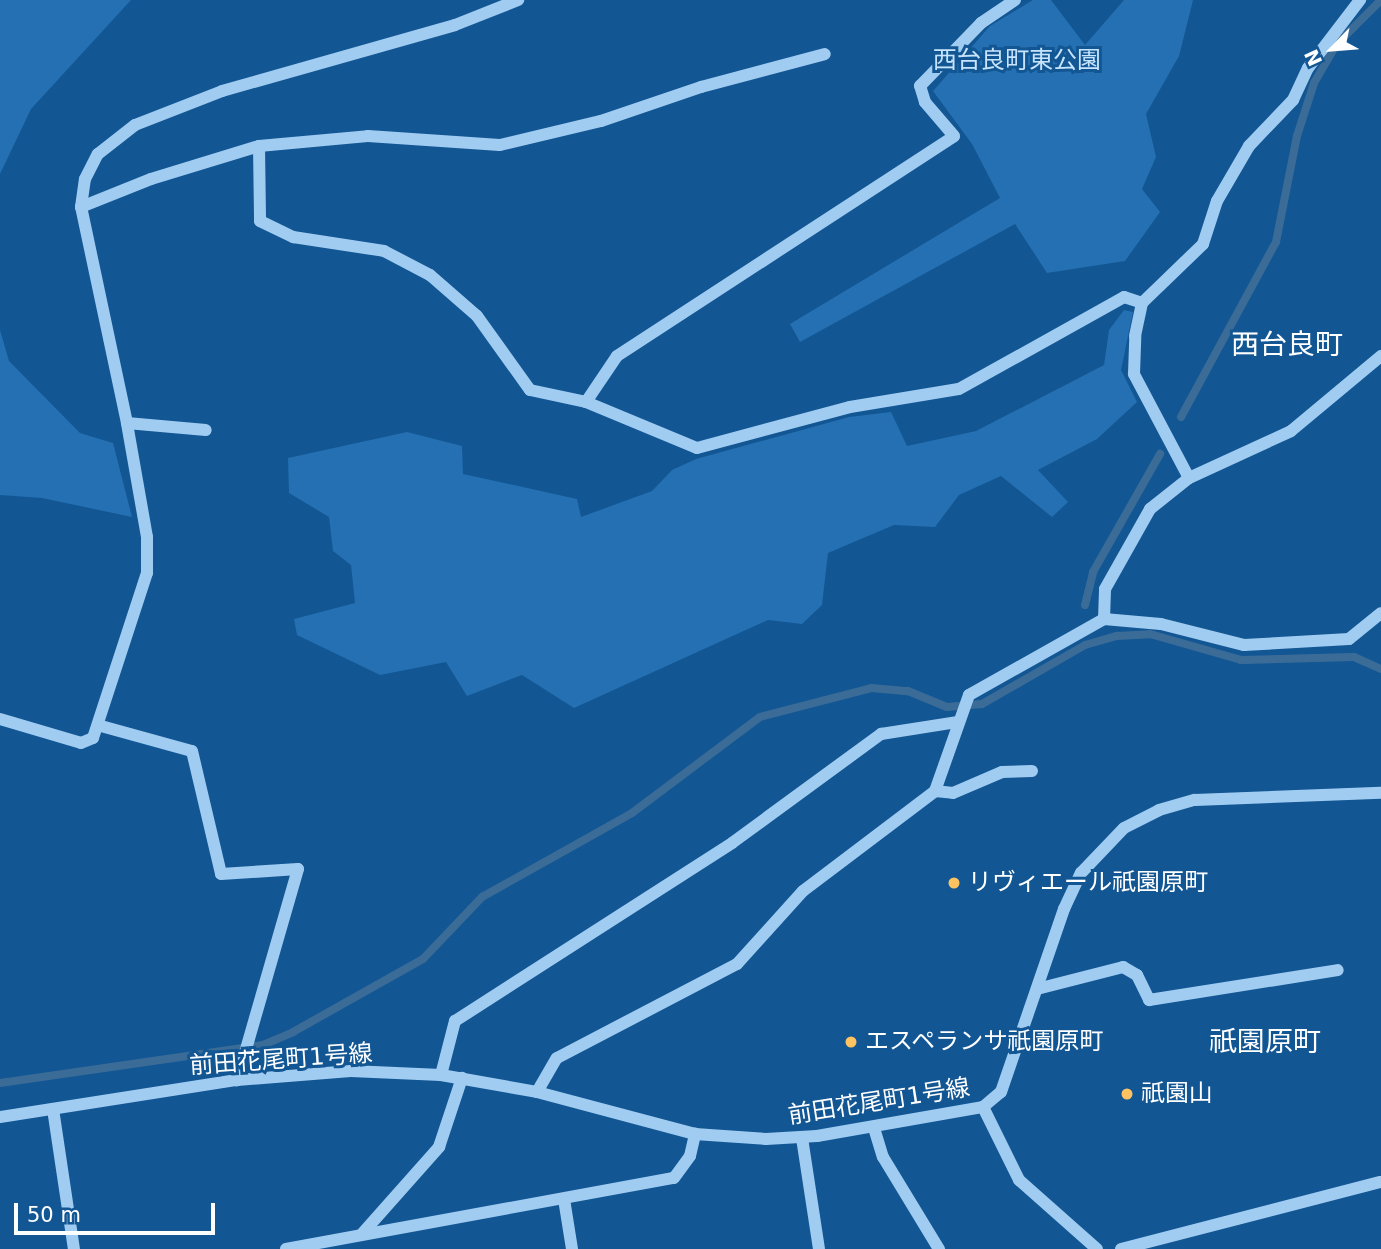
<!DOCTYPE html>
<html>
<head>
<meta charset="utf-8">
<style>
	body { margin:0 }
	#map { position:relative; width:1381px; height:1249px; overflow:hidden; background:#125693; font-family:"DejaVu Sans","Noto Sans JP",sans-serif }
	div>[style] { position:absolute }
	.green>* { inset:0; background:#2470b2 }
	.stream>* { height:8px; margin:-4px; padding:0 4px; transform-origin:4px; border-radius:4px; background:#3b6c98 }
	.minor>* { height:12px; margin:-6px; padding:0 6px; transform-origin:6px; border-radius:6px; background:#a0ccf2 }
	.dots>* { width:19px; height:19px; translate:-50% -50%; box-sizing:border-box; border:4px solid #125693; border-radius:50% }
	span { translate:-50% -50%; white-space:nowrap; text-align:center; line-height:1.15; -webkit-text-stroke:6px #125693; paint-order:stroke }
	.park-label { font-size:24px; color:#c7e4fd }
	.poi-label { font-size:24px; color:#fff }
	.left { translate:0 -50%; text-align:left }
	.street-label { font-size:24px; color:#fff }
	.quarter-label { font-size:28px; color:#fff }
	.north { position:absolute; left:1297px; top:14px; width:70px; height:70px; -webkit-text-stroke:5px #125693; paint-order:stroke; rotate:245deg; font-size:19px; font-weight:700; line-height:28px; text-align:center; color:#fff }
	.north::after { content:''; display:block; margin:auto; width:24px; height:32px; background:#fff; clip-path:polygon(50% 0,100% 100%,50% 72%,0 100%) }
	.scale { position:absolute; left:14px; top:1203px; width:201px; height:32px; box-sizing:border-box; border:4px solid #fff; border-top:0; padding-left:9px; font-size:21px; line-height:24px; white-space:nowrap; color:#fff; -webkit-text-stroke:5px #125693; paint-order:stroke }
</style>
</head>
<body>
<div id="map">
	<div class="green">
		<div style="clip-path:polygon(0 0,131px 0,31px 109px,0 174px)"></div>
		<div style="clip-path:polygon(1033px 0,1051px 0,1085px 45px,1124px 0,1193px 0,1179px 56px,1146px 114px,1156px 157px,1142px 189px,1160px 212px,1125px 261px,1047px 273px,1015px 224px,800px 342px,790px 324px,1000px 198px,972px 144px,933px 91px,990px 26px)"></div>
		<div style="clip-path:polygon(1124px 310px,1133px 312px,1121px 370px,1137px 402px,1097px 439px,1038px 470px,1068px 502px,1052px 517px,1001px 476px,959px 495px,935px 527px,894px 525px,828px 553px,822px 605px,802px 624px,768px 620px,574px 708px,522px 675px,467px 696px,446px 662px,380px 675px,297px 635px,294px 619px,355px 603px,351px 565px,333px 551px,329px 517px,289px 493px,288px 458px,407px 432px,462px 446px,463px 474px,577px 499px,581px 517px,652px 491px,672px 470px,696px 459px,849px 417px,891px 412px,907px 446px,976px 431px,1104px 365px,1109px 330px)"></div>
		<div style="clip-path:polygon(0 330px,9px 361px,80px 433px,113px 443px,132px 517px,42px 498px,0 495px)"></div>
	</div>
	<div class="stream">
		<div style="left:1181px;top:417px;width:199px;rotate:-61.5deg"></div>
		<div style="left:1276px;top:242px;width:108px;rotate:-78.8deg"></div>
		<div style="left:1297px;top:136px;width:56px;rotate:-72.2deg"></div>
		<div style="left:1314px;top:83px;width:44px;rotate:-59.9deg"></div>
		<div style="left:1336px;top:45px;width:64px;rotate:-45deg"></div>
		<div style="left:1085px;top:605px;width:34px;rotate:-76deg"></div>
		<div style="left:1093px;top:572px;width:136px;rotate:-60.4deg"></div>
		<div style="left:0;top:1083px;width:266px;rotate:-8.2deg"></div>
		<div style="left:263px;top:1045px;width:33px;rotate:-23deg"></div>
		<div style="left:293px;top:1032px;width:149px;rotate:-29.3deg"></div>
		<div style="left:423px;top:959px;width:86px;rotate:-46.4deg"></div>
		<div style="left:482px;top:897px;width:172px;rotate:-29.2deg"></div>
		<div style="left:632px;top:813px;width:160px;rotate:-36.9deg"></div>
		<div style="left:760px;top:717px;width:115px;rotate:-14.6deg"></div>
		<div style="left:871px;top:688px;width:37px;rotate:5deg"></div>
		<div style="left:908px;top:691px;width:42px;rotate:22.3deg"></div>
		<div style="left:947px;top:707px;width:35px;rotate:-5deg"></div>
		<div style="left:982px;top:704px;width:119px;rotate:-29.8deg"></div>
		<div style="left:1085px;top:645px;width:33px;rotate:-16deg"></div>
		<div style="left:1117px;top:636px;width:33px;rotate:-3deg"></div>
		<div style="left:1150px;top:634px;width:95px;rotate:15.9deg"></div>
		<div style="left:1241px;top:660px;width:113px;rotate:-1.5deg"></div>
		<div style="left:1354px;top:657px;width:30px;rotate:24deg"></div>
	</div>
	<div class="minor">
		<div style="left:259px;top:146px;width:75px;rotate:89.2deg"></div>
		<div style="left:260px;top:221px;width:37px;rotate:26deg"></div>
		<div style="left:293px;top:237px;width:92px;rotate:8.7deg"></div>
		<div style="left:384px;top:251px;width:52px;rotate:27.6deg"></div>
		<div style="left:430px;top:275px;width:62px;rotate:41.1deg"></div>
		<div style="left:477px;top:316px;width:91px;rotate:54.4deg"></div>
		<div style="left:530px;top:390px;width:57px;rotate:12.1deg"></div>
		<div style="left:586px;top:402px;width:120px;rotate:22.5deg"></div>
		<div style="left:697px;top:448px;width:158px;rotate:-15deg"></div>
		<div style="left:850px;top:407px;width:110px;rotate:-9.4deg"></div>
		<div style="left:959px;top:389px;width:189px;rotate:-29.1deg"></div>
		<div style="left:1124px;top:297px;width:19px;rotate:18deg"></div>
		<div style="left:81px;top:207px;width:75px;rotate:-21.8deg"></div>
		<div style="left:151px;top:179px;width:113px;rotate:-17deg"></div>
		<div style="left:259px;top:146px;width:109px;rotate:-5.2deg"></div>
		<div style="left:368px;top:136px;width:132px;rotate:3.9deg"></div>
		<div style="left:500px;top:145px;width:104px;rotate:-13.4deg"></div>
		<div style="left:601px;top:121px;width:106px;rotate:-18.8deg"></div>
		<div style="left:701px;top:87px;width:128px;rotate:-14.9deg"></div>
		<div style="left:586px;top:402px;width:55px;rotate:-56deg"></div>
		<div style="left:617px;top:356px;width:402px;rotate:-33.1deg"></div>
		<div style="left:954px;top:136px;width:45px;rotate:-130.5deg"></div>
		<div style="left:925px;top:102px;width:17px;rotate:-107deg"></div>
		<div style="left:920px;top:86px;width:88px;rotate:-45.9deg"></div>
		<div style="left:981px;top:23px;width:41px;rotate:-34.1deg"></div>
		<div style="left:127px;top:423px;width:79px;rotate:5.1deg"></div>
		<div style="left:1189px;top:478px;width:118px;rotate:-117.9deg"></div>
		<div style="left:1134px;top:374px;width:38px;rotate:-88deg"></div>
		<div style="left:1135px;top:336px;width:34px;rotate:-78deg"></div>
		<div style="left:1142px;top:303px;width:85px;rotate:-44deg"></div>
		<div style="left:1203px;top:244px;width:45px;rotate:-72deg"></div>
		<div style="left:1217px;top:201px;width:64px;rotate:-59.8deg"></div>
		<div style="left:1249px;top:146px;width:64px;rotate:-46.3deg"></div>
		<div style="left:1293px;top:100px;width:35px;rotate:-65deg"></div>
		<div style="left:1308px;top:68px;width:86px;rotate:-52.6deg"></div>
		<div style="left:1104px;top:619px;width:30px;rotate:-88deg"></div>
		<div style="left:1105px;top:589px;width:92px;rotate:-60.6deg"></div>
		<div style="left:1150px;top:509px;width:50px;rotate:-38.5deg"></div>
		<div style="left:1189px;top:478px;width:112px;rotate:-24.7deg"></div>
		<div style="left:1291px;top:431px;width:117px;rotate:-39.8deg"></div>
		<div style="left:0;top:719px;width:84px;rotate:16.5deg"></div>
		<div style="left:81px;top:743px;width:13px;rotate:-23deg"></div>
		<div style="left:93px;top:738px;width:174px;rotate:-71.9deg"></div>
		<div style="left:147px;top:573px;width:36px;rotate:-90deg"></div>
		<div style="left:147px;top:537px;width:116px;rotate:-100deg"></div>
		<div style="left:127px;top:423px;width:221px;rotate:-102deg"></div>
		<div style="left:81px;top:207px;width:28px;rotate:-82deg"></div>
		<div style="left:85px;top:179px;width:28px;rotate:-63deg"></div>
		<div style="left:98px;top:154px;width:47px;rotate:-38.1deg"></div>
		<div style="left:135px;top:125px;width:93px;rotate:-21.3deg"></div>
		<div style="left:222px;top:91px;width:242px;rotate:-15.8deg"></div>
		<div style="left:455px;top:25px;width:68px;rotate:-21.6deg"></div>
		<div style="left:101px;top:726px;width:94px;rotate:15.4deg"></div>
		<div style="left:192px;top:751px;width:126px;rotate:76.7deg"></div>
		<div style="left:221px;top:874px;width:77px;rotate:-3.7deg"></div>
		<div style="left:298px;top:869px;width:220px;rotate:106.1deg"></div>
		<div style="left:935px;top:791px;width:102px;rotate:-70.5deg"></div>
		<div style="left:969px;top:695px;width:155px;rotate:-29.4deg"></div>
		<div style="left:1104px;top:619px;width:57px;rotate:5deg"></div>
		<div style="left:1161px;top:624px;width:86px;rotate:14.2deg"></div>
		<div style="left:1244px;top:645px;width:105px;rotate:-3.3deg"></div>
		<div style="left:1349px;top:639px;width:41px;rotate:-39.1deg"></div>
		<div style="left:1037px;top:989px;width:89px;rotate:-14.3deg"></div>
		<div style="left:1123px;top:967px;width:16px;rotate:30deg"></div>
		<div style="left:1137px;top:975px;width:28px;rotate:64deg"></div>
		<div style="left:1149px;top:1000px;width:191px;rotate:-9deg"></div>
		<div style="left:441px;top:1075px;width:56px;rotate:-75.5deg"></div>
		<div style="left:455px;top:1021px;width:329px;rotate:-32.7deg"></div>
		<div style="left:732px;top:843px;width:185px;rotate:-36.2deg"></div>
		<div style="left:881px;top:734px;width:78px;rotate:-8.9deg"></div>
		<div style="left:537px;top:1092px;width:39px;rotate:-60deg"></div>
		<div style="left:557px;top:1058px;width:203px;rotate:-27.6deg"></div>
		<div style="left:737px;top:964px;width:98px;rotate:-47.9deg"></div>
		<div style="left:803px;top:891px;width:166px;rotate:-37.1deg"></div>
		<div style="left:935px;top:791px;width:18px;rotate:6deg"></div>
		<div style="left:953px;top:793px;width:53px;rotate:-23.2deg"></div>
		<div style="left:1002px;top:772px;width:30px;rotate:-2deg"></div>
		<div style="left:983px;top:1107px;width:81px;rotate:63.7deg"></div>
		<div style="left:1019px;top:1180px;width:104px;rotate:41.5deg"></div>
		<div style="left:53px;top:1109px;width:142px;rotate:81.5deg"></div>
		<div style="left:0;top:1117px;width:240px;rotate:-8.9deg"></div>
		<div style="left:237px;top:1080px;width:114px;rotate:-4.5deg"></div>
		<div style="left:351px;top:1071px;width:90px;rotate:2.5deg"></div>
		<div style="left:441px;top:1075px;width:97px;rotate:10deg"></div>
		<div style="left:537px;top:1092px;width:163px;rotate:14.9deg"></div>
		<div style="left:695px;top:1134px;width:71px;rotate:4deg"></div>
		<div style="left:766px;top:1139px;width:51px;rotate:-3.4deg"></div>
		<div style="left:817px;top:1136px;width:169px;rotate:-9.9deg"></div>
		<div style="left:983px;top:1107px;width:23px;rotate:-40deg"></div>
		<div style="left:1001px;top:1092px;width:194px;rotate:-71deg"></div>
		<div style="left:1064px;top:909px;width:40px;rotate:-65deg"></div>
		<div style="left:1081px;top:873px;width:62px;rotate:-46.3deg"></div>
		<div style="left:1124px;top:828px;width:39px;rotate:-27deg"></div>
		<div style="left:1159px;top:810px;width:37px;rotate:-16deg"></div>
		<div style="left:1195px;top:800px;width:186px;rotate:-2.2deg"></div>
		<div style="left:874px;top:1128px;width:30px;rotate:73deg"></div>
		<div style="left:883px;top:1157px;width:108px;rotate:58.7deg"></div>
		<div style="left:802px;top:1138px;width:112px;rotate:81.3deg"></div>
		<div style="left:564px;top:1199px;width:51px;rotate:80.9deg"></div>
		<div style="left:361px;top:1235px;width:118px;rotate:-48.4deg"></div>
		<div style="left:439px;top:1147px;width:73px;rotate:-71.6deg"></div>
		<div style="left:286px;top:1249px;width:394px;rotate:-10.4deg"></div>
		<div style="left:674px;top:1178px;width:27px;rotate:-54deg"></div>
		<div style="left:690px;top:1156px;width:23px;rotate:-77deg"></div>
		<div style="left:1121px;top:1249px;width:268px;rotate:-14.5deg"></div>
	</div>
	<div class="dots">
		<div style="left:954px;top:883px;background:#ffc461"></div>
		<div style="left:851px;top:1042px;background:#ffc461"></div>
		<div style="left:1127px;top:1094px;background:#ffc461"></div>
	</div>
	<div class="park-label">
		<span style="left:1017px;top:61px">西台良町東公園</span>
	</div>
	<div class="poi-label">
		<span class="left" style="left:968px;top:883px">リヴィエール祇園原町</span>
		<span class="left" style="left:865px;top:1042px">エスペランサ祇園原町</span>
		<span class="left" style="left:1141px;top:1094px">祇園山</span>
	</div>
	<div class="street-label">
		<span style="left:281px;top:1060px;rotate:-4deg">前田花尾町1号線</span>
		<span style="left:879px;top:1102px;rotate:-9deg">前田花尾町1号線</span>
	</div>
	<div class="quarter-label">
		<span style="left:1287px;top:345px">西台良町</span>
		<span style="left:1265px;top:1042px">祇園原町</span>
	</div>
	<div class="north">N</div>
	<div class="scale">50 m</div>
</div>
</body>
</html>
